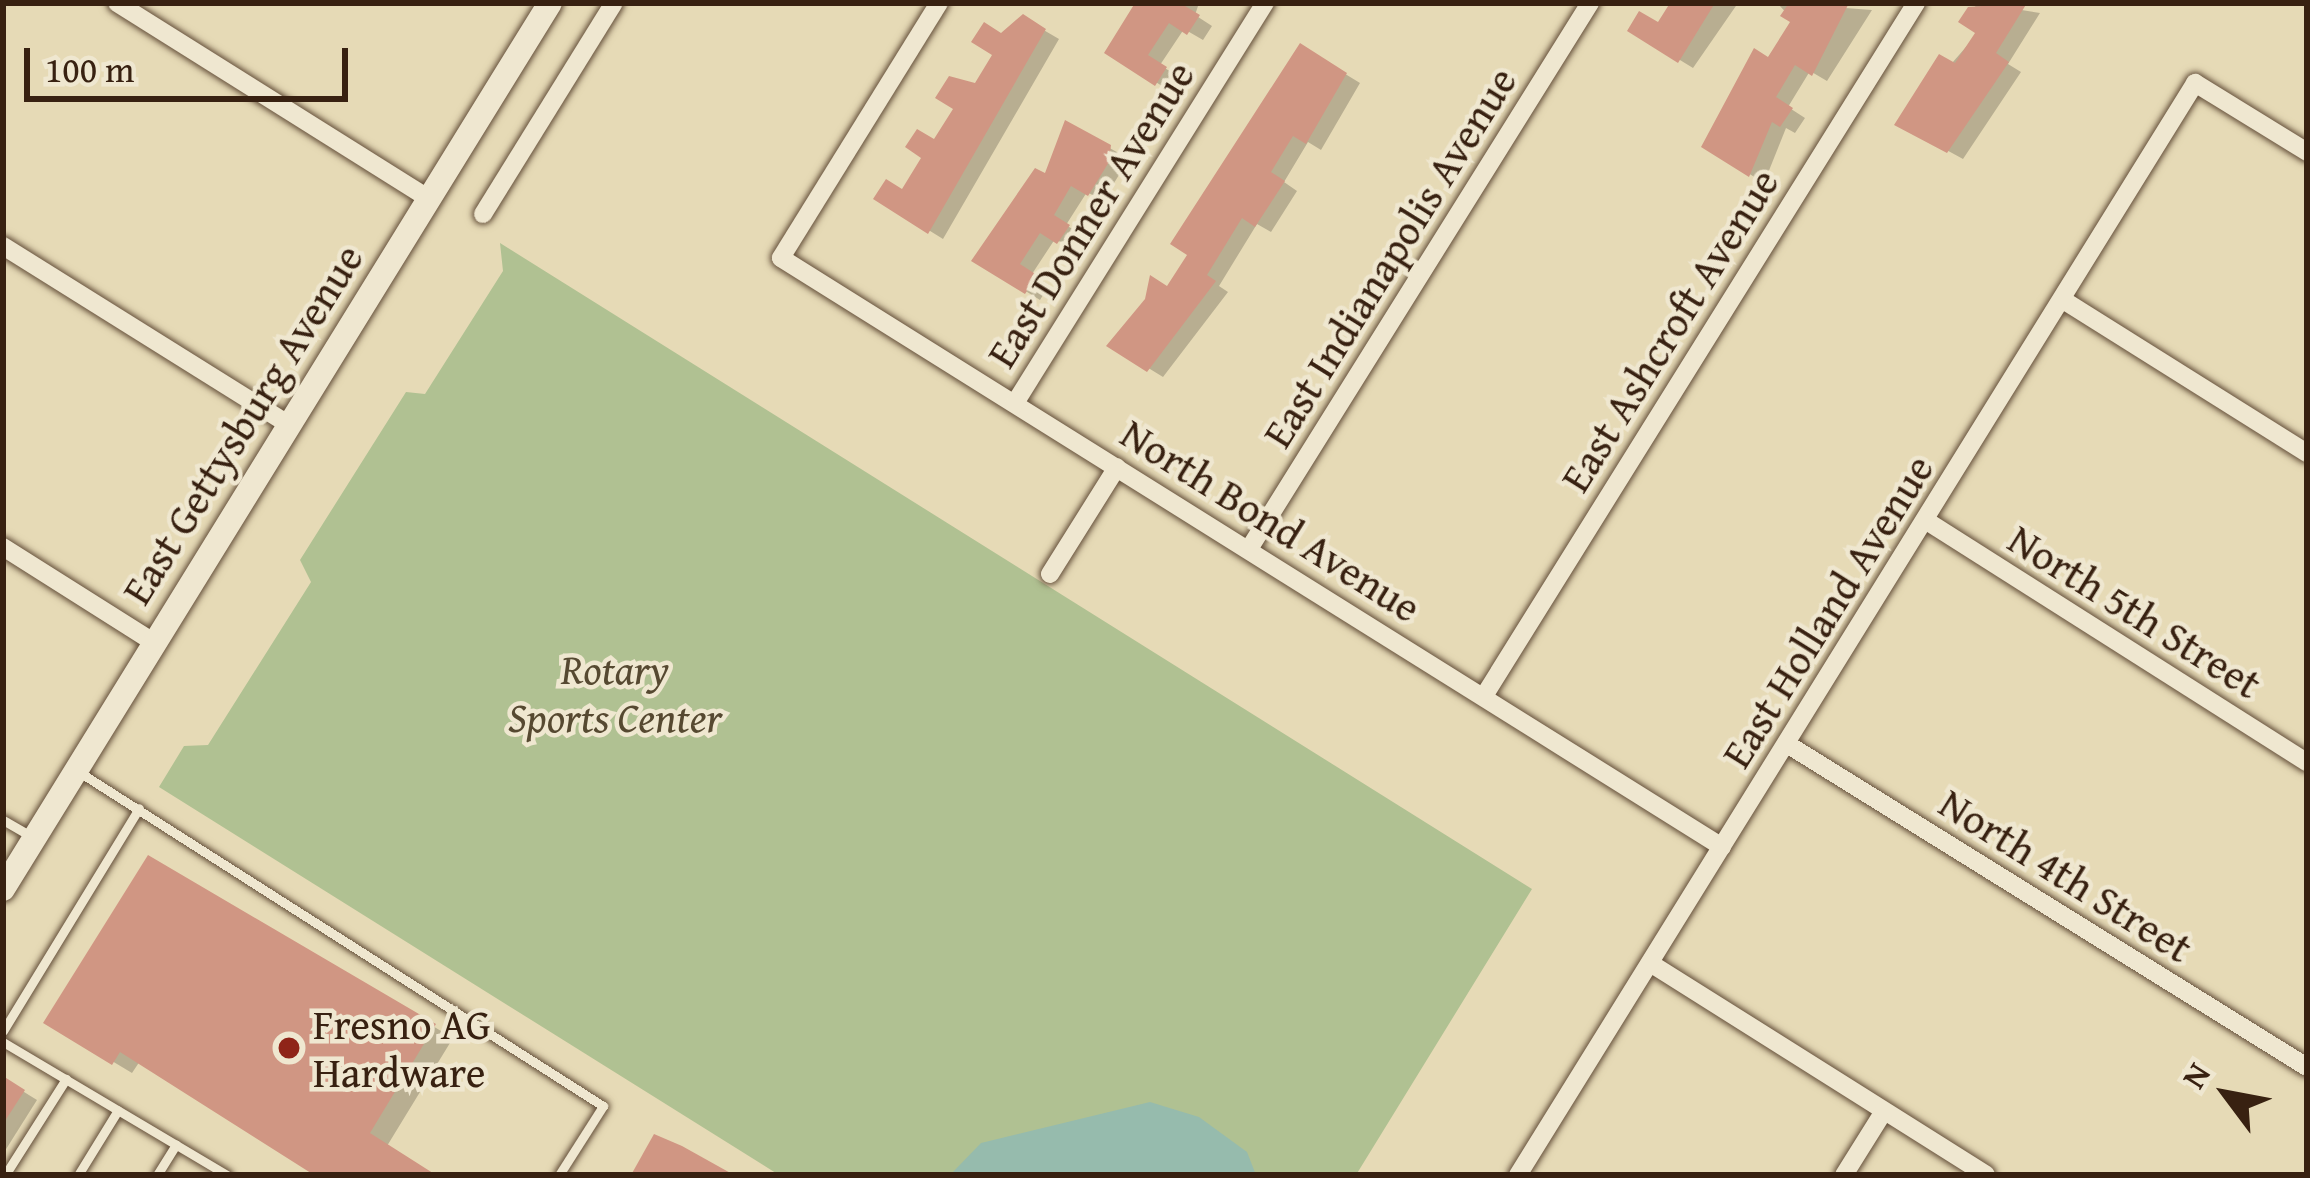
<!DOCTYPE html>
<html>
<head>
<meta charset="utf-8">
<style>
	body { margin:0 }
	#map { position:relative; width:2310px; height:1178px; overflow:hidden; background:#e6dab6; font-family:"Gentium Book Plus",serif }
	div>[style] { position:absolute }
	.green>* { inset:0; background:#b0c192 }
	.water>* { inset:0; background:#96bbad }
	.shadow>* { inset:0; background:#0003 }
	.building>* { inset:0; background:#d09683 }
	.roads { filter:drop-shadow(0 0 3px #644f3a) drop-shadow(0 0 3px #644f3a) }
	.service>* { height:9px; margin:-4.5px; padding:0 4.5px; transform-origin:4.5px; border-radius:4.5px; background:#efe7d0 }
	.minor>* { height:18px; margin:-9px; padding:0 9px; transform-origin:9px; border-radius:9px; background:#efe7d0 }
	.tertiary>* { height:24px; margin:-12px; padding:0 12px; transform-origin:12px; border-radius:12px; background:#efe7d0 }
	.dots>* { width:33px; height:33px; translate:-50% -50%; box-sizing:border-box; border:6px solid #efe7d0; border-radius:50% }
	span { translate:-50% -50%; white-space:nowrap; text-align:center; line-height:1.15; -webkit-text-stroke:9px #efe7d0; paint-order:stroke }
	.street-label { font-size:42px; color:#382111 }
	.park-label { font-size:42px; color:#564931; font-style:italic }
	.poi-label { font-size:42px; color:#382111 }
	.left { translate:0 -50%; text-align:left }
	.frame { position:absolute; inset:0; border:6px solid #382111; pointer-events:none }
	.north { position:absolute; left:2166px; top:1034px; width:120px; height:120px; -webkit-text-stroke:9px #efe7d0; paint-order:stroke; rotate:302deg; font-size:33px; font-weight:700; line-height:48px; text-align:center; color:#382111 }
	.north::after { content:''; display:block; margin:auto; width:42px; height:54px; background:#382111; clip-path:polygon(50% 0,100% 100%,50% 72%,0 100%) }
	.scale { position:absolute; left:24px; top:48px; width:324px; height:54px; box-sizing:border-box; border:6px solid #382111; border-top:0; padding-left:15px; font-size:36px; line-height:42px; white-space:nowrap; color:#382111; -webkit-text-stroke:9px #efe7d0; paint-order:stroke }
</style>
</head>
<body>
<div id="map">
	<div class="green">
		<div style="clip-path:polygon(500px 243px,1532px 889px,1356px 1175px,779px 1175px,159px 787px,184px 746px,208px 745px,311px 582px,300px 560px,406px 392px,425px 394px,503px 271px)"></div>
	</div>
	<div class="water">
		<div style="clip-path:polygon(1150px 1102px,1199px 1117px,1247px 1152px,1256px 1175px,950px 1175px,981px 1143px)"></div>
	</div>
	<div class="shadow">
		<div style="clip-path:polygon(1137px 3px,1199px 3px,1195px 15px,1212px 26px,1203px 40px,1184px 29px,1160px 65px,1179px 77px,1170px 91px,1108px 52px)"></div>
		<div style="clip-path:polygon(1674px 3px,1738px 3px,1693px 68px,1631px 30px,1659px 26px)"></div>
		<div style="clip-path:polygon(1777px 3px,1872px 10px,1827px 81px,1810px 71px,1788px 107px,1805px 118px,1795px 133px,1786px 128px,1764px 183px,1705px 146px,1794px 21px)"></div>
		<div style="clip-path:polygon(1978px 3px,2040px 13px,2008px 64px,2021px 72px,1963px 159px,1899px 124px,1979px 32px,1963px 22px)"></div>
		<div style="clip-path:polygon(1023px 18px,1059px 39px,943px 239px,877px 198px,901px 192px)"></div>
		<div style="clip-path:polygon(1301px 47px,1360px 83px,1321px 150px,1308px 142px,1284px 182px,1297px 191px,1271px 232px,1257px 224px,1219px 286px,1228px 292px,1163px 377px,1111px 345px,1169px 289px)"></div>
		<div style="clip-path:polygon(1066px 124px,1124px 156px,1122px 170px,1103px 201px,1087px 192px,1066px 225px,1082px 235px,1073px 249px,1055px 239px,1032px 274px,1049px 285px,1040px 300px,976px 260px,1046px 177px)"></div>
		<div style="clip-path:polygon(149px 859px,453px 1038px,387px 1146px,433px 1175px,320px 1175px,140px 1061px,132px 1073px,47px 1022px)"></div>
		<div style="clip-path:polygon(3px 1079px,37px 1100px,3px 1154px)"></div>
	</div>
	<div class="building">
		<div style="clip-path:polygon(1135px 3px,1180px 3px,1200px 15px,1187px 35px,1169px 23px,1148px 55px,1167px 67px,1155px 86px,1104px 53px)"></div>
		<div style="clip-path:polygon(1670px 3px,1715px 3px,1678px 63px,1627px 31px,1639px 11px,1658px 22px)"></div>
		<div style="clip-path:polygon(1789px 3px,1849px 3px,1812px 76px,1795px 65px,1776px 97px,1793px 108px,1780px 127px,1772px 122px,1749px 177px,1701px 147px,1754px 48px,1768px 57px,1790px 22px,1780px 16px)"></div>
		<div style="clip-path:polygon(2027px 3px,1996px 53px,2009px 62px,1947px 153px,1894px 125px,1939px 54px,1955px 63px,1975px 33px,1958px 22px,1968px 7px)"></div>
		<div style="clip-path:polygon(1023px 14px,1046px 29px,928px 234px,873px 199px,886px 179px,902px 189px,921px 158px,905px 147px,917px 129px,934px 139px,953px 109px,935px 98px,949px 76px,975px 83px,992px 55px,971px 42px,984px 22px,1001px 33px)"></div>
		<div style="clip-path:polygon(1300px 43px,1347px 73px,1306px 144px,1293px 136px,1271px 172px,1285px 181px,1255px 227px,1242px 218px,1207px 275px,1216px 281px,1147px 372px,1106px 346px,1145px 299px,1150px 275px,1167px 286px,1187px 255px,1170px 244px)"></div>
		<div style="clip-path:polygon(1065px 120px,1111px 145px,1109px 162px,1088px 196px,1071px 186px,1054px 215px,1070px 225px,1057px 244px,1040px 233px,1020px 264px,1037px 275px,1025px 294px,971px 261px,1035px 168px,1045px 173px)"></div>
		<div style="clip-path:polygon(148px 855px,436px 1024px,370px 1133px,436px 1175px,314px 1175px,120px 1052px,112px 1065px,43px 1023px)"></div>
		<div style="clip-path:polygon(3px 1076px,25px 1090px,3px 1124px)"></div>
		<div style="clip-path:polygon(654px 1134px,682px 1146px,734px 1175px,631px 1175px)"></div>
	</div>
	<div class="roads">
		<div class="service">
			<div style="left:76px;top:770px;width:625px;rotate:32.52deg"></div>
			<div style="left:603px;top:1106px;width:82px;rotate:122.5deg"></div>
			<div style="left:3px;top:820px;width:36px;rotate:30deg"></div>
			<div style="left:3px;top:1031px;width:261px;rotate:-58.6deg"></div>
			<div style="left:3px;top:1042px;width:261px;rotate:30.7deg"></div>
			<div style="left:5px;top:1175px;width:114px;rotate:-57.6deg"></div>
			<div style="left:78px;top:1175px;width:76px;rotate:-58.4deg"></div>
			<div style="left:157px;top:1175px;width:36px;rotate:-58deg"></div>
		</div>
		<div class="minor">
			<div style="left:117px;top:3px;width:367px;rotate:32.1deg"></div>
			<div style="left:939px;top:3px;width:300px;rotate:121.8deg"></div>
			<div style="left:781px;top:258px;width:1110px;rotate:32.04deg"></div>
			<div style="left:483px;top:214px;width:248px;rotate:-58.2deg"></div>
			<div style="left:3px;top:246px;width:337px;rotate:32deg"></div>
			<div style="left:2063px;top:300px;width:288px;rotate:32.1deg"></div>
			<div style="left:1015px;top:403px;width:472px;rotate:-58deg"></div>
			<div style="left:1925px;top:520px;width:452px;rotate:32.4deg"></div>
			<div style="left:3px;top:547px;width:178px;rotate:32.3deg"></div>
			<div style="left:1249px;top:549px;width:644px;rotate:-58.01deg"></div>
			<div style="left:1050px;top:574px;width:126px;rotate:-57.9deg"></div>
			<div style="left:1484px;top:696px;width:817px;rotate:-58.06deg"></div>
			<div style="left:1787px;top:744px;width:612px;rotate:31.85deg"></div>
			<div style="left:1650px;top:963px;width:397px;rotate:32.2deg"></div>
			<div style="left:1518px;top:1175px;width:1285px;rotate:-58.2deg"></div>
			<div style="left:2195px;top:83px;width:132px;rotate:31.6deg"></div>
			<div style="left:1844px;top:1175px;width:75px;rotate:-58deg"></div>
		</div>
		<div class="tertiary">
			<div style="left:3px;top:889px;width:1041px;rotate:-58.31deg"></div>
		</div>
	</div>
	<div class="dots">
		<div style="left:289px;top:1048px;background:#8f2418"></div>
	</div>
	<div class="street-label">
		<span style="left:1090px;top:214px;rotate:-58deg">East Donner Avenue</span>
		<span style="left:1389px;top:257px;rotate:-58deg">East Indianapolis Avenue</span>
		<span style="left:1669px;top:330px;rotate:-58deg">East Ashcroft Avenue</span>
		<span style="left:242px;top:424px;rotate:-58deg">East Gettysburg Avenue</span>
		<span style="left:1271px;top:520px;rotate:32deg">North Bond Avenue</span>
		<span style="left:1827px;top:611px;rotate:-58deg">East Holland Avenue</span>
		<span style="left:2135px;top:611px;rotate:32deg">North 5th Street</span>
		<span style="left:2066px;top:875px;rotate:32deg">North 4th Street</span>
	</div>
	<div class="park-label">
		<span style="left:615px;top:693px">Rotary<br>Sports Center</span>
	</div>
	<div class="poi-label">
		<span class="left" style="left:313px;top:1048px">Fresno AG<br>Hardware</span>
	</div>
	<div class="frame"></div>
	<div class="north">N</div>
	<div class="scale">100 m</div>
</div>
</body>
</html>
